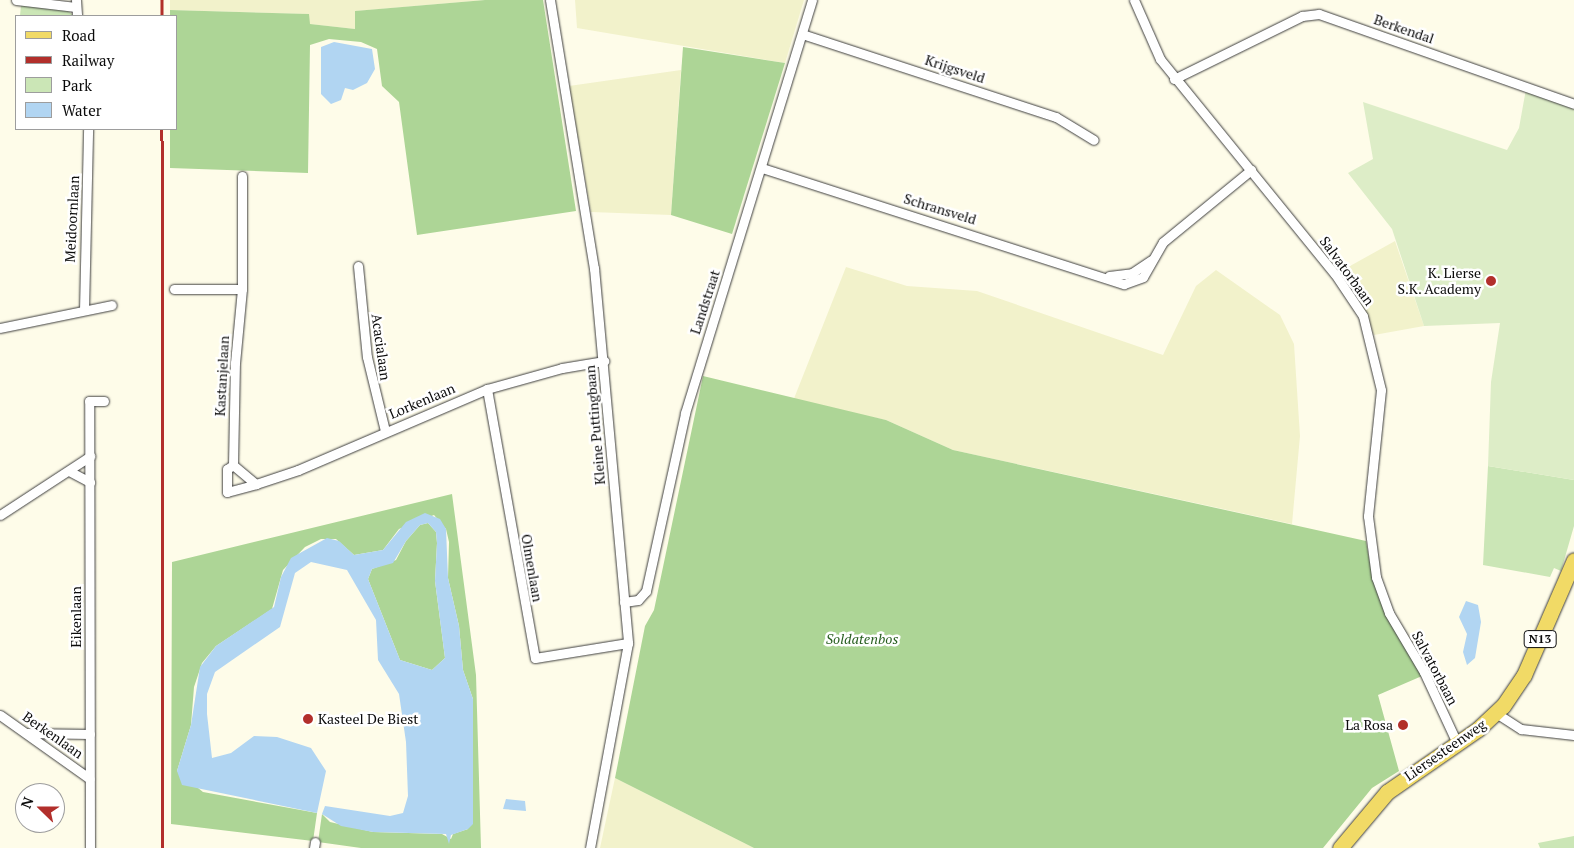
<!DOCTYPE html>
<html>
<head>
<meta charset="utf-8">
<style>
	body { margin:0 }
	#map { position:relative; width:1574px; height:848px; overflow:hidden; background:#fefce9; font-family:"PT Serif",serif }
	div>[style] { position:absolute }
	.farmland>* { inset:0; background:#f2f2cb }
	.green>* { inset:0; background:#cbe6b6 }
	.forest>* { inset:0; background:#add596 }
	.pitch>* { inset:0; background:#ddedc7 }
	.water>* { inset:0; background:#b1d5f2 }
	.roads { filter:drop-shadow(0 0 1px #3e3e3e) drop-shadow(0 0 1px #3e3e3e) }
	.minor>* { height:9px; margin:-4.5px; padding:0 4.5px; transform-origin:4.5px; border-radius:4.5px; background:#fff }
	.primary>* { height:15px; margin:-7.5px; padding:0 7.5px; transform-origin:7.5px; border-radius:7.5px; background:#f1da66 }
	.rail>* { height:2.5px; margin:-1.25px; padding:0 1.25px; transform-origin:1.25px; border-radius:1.25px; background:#b22f2b }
	.dots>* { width:14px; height:14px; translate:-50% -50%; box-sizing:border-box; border:2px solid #fff; border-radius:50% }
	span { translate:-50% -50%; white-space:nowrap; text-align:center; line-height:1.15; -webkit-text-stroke:5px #fff; paint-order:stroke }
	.shield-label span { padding:1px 4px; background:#fff; border:1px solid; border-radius:4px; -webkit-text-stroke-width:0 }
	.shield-label { font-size:12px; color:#0b0b0b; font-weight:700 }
	.street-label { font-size:14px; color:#0b0b0b }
	.poi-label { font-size:14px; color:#0b0b0b }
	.right { translate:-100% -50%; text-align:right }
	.left { translate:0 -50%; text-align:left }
	.park-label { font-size:14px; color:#275e1f; font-style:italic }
	.legend { position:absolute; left:15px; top:15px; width:162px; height:115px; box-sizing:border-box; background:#fff; border:1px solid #9d9d9d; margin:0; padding:6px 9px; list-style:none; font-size:15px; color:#0b0b0b }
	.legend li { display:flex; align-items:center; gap:10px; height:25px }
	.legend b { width:25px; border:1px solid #9d9d9d }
	.north { position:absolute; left:15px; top:783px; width:50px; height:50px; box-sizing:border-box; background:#fff; border:1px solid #9d9d9d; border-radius:50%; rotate:292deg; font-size:14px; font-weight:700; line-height:20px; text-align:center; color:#0b0b0b }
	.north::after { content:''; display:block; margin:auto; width:18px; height:22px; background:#b22f2b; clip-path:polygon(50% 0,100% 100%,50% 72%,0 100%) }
</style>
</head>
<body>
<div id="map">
	<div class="farmland">
		<div style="clip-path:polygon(170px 0,485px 0,356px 11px,355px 29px,309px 24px,308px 14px,170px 10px)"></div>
		<div style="clip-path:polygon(575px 0,804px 0,785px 63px,577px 28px)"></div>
		<div style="clip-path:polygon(681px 70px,671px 215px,591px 212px,569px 86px)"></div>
		<div style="clip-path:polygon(1395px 241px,1424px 326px,1374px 335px,1359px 298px,1341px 271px)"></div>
		<div style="clip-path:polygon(846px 267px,907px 286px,977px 291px,1163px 355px,1196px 286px,1216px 270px,1280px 315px,1294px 344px,1300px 436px,1292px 524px,953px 450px,886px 420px,793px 401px)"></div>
		<div style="clip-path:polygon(615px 778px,754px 848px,600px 848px)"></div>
	</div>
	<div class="green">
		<div style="clip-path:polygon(21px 5px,67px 10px,74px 16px,20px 16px)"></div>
		<div style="clip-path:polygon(1488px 466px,1574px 480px,1574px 526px,1561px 571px,1554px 568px,1550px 577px,1483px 565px)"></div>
		<div style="clip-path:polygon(1574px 836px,1574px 848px,1540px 848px,1538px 843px)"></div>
	</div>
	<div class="forest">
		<div style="clip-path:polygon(485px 0,543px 0,576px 211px,417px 235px,399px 102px,382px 86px,377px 49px,361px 42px,329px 39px,310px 45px,308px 173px,170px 168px,170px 129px,176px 129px,176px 16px,170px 16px,170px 10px,309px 14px,310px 24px,355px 29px,355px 11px)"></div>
		<div style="clip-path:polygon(683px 47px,785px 63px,732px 234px,671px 215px)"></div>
		<div style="clip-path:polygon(703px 376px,886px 420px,953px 450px,1366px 541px,1373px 580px,1386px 615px,1422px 676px,1378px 695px,1399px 771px,1372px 788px,1323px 848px,754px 848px,615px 778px,645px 626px,654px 610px)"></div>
		<div style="clip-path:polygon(452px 494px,476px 675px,481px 848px,361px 848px,318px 842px,322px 814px,330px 822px,373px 832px,442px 834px,451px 839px,453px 834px,468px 829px,473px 699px,463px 670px,459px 626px,448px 578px,449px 542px,446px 529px,434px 515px,399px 529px,383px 550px,354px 555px,336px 539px,321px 539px,305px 547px,283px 570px,272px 609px,216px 646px,202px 663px,194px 687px,191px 725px,177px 771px,203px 792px,317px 813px,313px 841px,171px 824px,172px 562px)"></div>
		<div style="clip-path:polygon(428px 523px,436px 532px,437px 543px,435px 581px,445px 658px,432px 670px,400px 660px,368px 579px,372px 569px,396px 560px,406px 541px,420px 525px)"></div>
	</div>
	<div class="pitch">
		<div style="clip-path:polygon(1526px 89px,1574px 107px,1574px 480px,1488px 466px,1491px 382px,1500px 323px,1424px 326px,1392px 229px,1348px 173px,1373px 159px,1363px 102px,1507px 150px,1519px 128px)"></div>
	</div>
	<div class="water">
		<div style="clip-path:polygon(334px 42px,372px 49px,375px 69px,367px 83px,353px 90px,345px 88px,341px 100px,331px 104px,321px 94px,321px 47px)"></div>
		<div style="clip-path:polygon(evenodd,425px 513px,440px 519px,446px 529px,448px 578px,459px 626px,463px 670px,473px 699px,473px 824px,468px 829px,451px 835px,449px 844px,446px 834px,373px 832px,341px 826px,322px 814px,325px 806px,390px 816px,403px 813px,408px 796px,406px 742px,399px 694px,378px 660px,376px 620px,347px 570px,311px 562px,295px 573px,280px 627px,215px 672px,207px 694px,207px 714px,212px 758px,231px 753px,254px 736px,277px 737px,311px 748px,326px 771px,317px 813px,182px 785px,177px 771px,191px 725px,200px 667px,216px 646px,274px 607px,281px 577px,291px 558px,327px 538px,339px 541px,354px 555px,383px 550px,406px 522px,425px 513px,428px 523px,436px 532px,437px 543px,435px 581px,445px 658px,432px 670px,400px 660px,368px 579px,372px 569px,393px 563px,406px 541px,420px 525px,428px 523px)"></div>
		<div style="clip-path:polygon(1466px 601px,1478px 605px,1481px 622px,1475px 658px,1467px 665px,1463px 652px,1467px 634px,1459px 617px)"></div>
		<div style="clip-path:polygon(506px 799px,525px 801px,526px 811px,503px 809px)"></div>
	</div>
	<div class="roads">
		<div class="minor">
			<div style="left:16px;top:0;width:60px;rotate:6.7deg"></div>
			<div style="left:76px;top:0;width:16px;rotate:86deg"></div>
			<div style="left:550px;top:0;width:272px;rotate:80.7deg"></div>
			<div style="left:594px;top:268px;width:377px;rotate:84.8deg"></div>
			<div style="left:628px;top:643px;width:208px;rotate:100.5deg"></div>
			<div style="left:1134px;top:0;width:64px;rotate:66.2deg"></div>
			<div style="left:1160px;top:59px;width:277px;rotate:50.9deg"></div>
			<div style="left:1335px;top:274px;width:50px;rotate:56.3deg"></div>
			<div style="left:1363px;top:316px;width:76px;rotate:76.3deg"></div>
			<div style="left:1381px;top:390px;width:127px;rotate:95.9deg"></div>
			<div style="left:1368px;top:516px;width:62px;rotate:82.5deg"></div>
			<div style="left:1376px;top:577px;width:38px;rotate:70deg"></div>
			<div style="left:1389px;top:613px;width:69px;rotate:59.3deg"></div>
			<div style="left:1424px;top:672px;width:78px;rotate:65.1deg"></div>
			<div style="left:802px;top:34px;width:267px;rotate:18.1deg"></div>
			<div style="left:1056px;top:117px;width:44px;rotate:31.2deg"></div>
			<div style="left:1174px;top:79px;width:143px;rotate:-26.2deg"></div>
			<div style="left:1302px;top:16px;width:17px;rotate:-7deg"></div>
			<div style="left:1319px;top:14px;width:270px;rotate:19.4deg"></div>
			<div style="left:762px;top:168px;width:380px;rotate:17.8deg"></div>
			<div style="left:1124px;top:284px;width:20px;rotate:-20deg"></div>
			<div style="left:1143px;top:277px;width:40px;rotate:-60.3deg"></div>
			<div style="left:1163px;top:242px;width:114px;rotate:-39.3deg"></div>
			<div style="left:358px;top:266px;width:91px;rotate:84.4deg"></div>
			<div style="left:367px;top:357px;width:76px;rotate:76.3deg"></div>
			<div style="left:1109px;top:276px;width:23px;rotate:-7deg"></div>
			<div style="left:1132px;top:273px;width:23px;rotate:-34deg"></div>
			<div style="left:174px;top:289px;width:68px"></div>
			<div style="left:84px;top:310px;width:181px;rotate:-88.7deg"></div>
			<div style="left:0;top:328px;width:114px;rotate:-11.6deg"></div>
			<div style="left:487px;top:389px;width:273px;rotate:79.9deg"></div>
			<div style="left:535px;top:658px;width:94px;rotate:-9.2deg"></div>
			<div style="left:233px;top:465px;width:30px;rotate:40deg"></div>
			<div style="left:256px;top:484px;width:44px;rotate:-18.4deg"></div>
			<div style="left:298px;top:470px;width:206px;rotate:-23.2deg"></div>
			<div style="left:487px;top:389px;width:78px;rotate:-15.6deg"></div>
			<div style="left:562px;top:368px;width:43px;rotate:-9.5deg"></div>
			<div style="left:233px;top:465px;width:102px;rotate:-88.9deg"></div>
			<div style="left:235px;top:363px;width:74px;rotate:-84.6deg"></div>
			<div style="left:242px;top:289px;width:113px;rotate:-90deg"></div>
			<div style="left:233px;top:465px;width:7px;rotate:146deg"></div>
			<div style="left:227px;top:469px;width:23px;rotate:90deg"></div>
			<div style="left:227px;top:492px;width:30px;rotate:-15deg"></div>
			<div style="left:69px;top:471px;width:24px;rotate:28deg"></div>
			<div style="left:0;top:515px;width:108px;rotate:-33.2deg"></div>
			<div style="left:624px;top:602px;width:14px;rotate:-8deg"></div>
			<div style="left:638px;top:600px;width:12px;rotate:-48deg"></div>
			<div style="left:646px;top:591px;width:182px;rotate:-77.6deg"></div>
			<div style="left:685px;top:413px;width:432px;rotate:-72.9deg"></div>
			<div style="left:1496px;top:713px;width:30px;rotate:33deg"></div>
			<div style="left:1521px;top:729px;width:53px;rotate:6.5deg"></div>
			<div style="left:0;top:715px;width:110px;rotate:35.4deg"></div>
			<div style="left:26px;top:733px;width:64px;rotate:0.9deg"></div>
			<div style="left:90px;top:848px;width:447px;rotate:-90.1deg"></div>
			<div style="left:89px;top:401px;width:15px"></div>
			<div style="left:314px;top:848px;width:6px;rotate:-81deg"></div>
		</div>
		<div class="primary">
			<div style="left:1340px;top:848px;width:73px;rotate:-50deg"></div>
			<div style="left:1387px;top:792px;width:111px;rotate:-34.7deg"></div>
			<div style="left:1478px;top:729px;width:34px;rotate:-43deg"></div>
			<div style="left:1503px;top:706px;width:37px;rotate:-56deg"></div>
			<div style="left:1524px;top:675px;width:125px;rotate:-66.5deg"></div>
		</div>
	</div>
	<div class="rail">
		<div style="left:162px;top:0;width:16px;rotate:90deg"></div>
		<div style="left:162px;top:129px;width:719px;rotate:89.92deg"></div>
	</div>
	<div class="dots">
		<div style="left:1491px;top:281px;background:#b22f2b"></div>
		<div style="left:308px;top:719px;background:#b22f2b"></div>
		<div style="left:1403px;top:725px;background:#b22f2b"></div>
	</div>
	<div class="shield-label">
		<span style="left:1540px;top:639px">N13</span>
	</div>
	<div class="street-label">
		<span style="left:1404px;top:29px;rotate:19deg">Berkendal</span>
		<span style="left:955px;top:69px;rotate:18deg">Krijgsveld</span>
		<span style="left:940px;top:209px;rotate:17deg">Schransveld</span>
		<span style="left:72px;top:219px;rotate:-87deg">Meidoornlaan</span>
		<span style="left:1347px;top:271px;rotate:54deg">Salvatorbaan</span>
		<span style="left:705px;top:302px;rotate:-72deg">Landstraat</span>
		<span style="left:381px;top:347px;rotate:82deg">Acacialaan</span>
		<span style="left:222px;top:376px;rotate:-87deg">Kastanjelaan</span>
		<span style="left:422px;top:401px;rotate:-23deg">Lorkenlaan</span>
		<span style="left:595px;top:425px;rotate:-95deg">Kleine Puttingbaan</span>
		<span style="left:532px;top:568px;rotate:80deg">Olmenlaan</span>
		<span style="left:76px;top:617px;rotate:-90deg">Eikenlaan</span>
		<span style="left:1435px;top:668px;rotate:62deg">Salvatorbaan</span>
		<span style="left:53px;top:735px;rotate:35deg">Berkenlaan</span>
		<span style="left:1445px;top:750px;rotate:-35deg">Liersesteenweg</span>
	</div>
	<div class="poi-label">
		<span class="right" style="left:1481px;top:281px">K. Lierse<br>S.K. Academy</span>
		<span class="left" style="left:318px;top:719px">Kasteel De Biest</span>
		<span class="right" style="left:1393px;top:725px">La Rosa</span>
	</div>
	<div class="park-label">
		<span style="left:862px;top:639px">Soldatenbos</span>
	</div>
	<ul class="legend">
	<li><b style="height:6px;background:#f1da66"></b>Road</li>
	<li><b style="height:6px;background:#b22f2b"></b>Railway</li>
	<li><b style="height:14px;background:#cbe6b6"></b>Park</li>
	<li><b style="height:14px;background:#b1d5f2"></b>Water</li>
	</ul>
	<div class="north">N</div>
</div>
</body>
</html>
